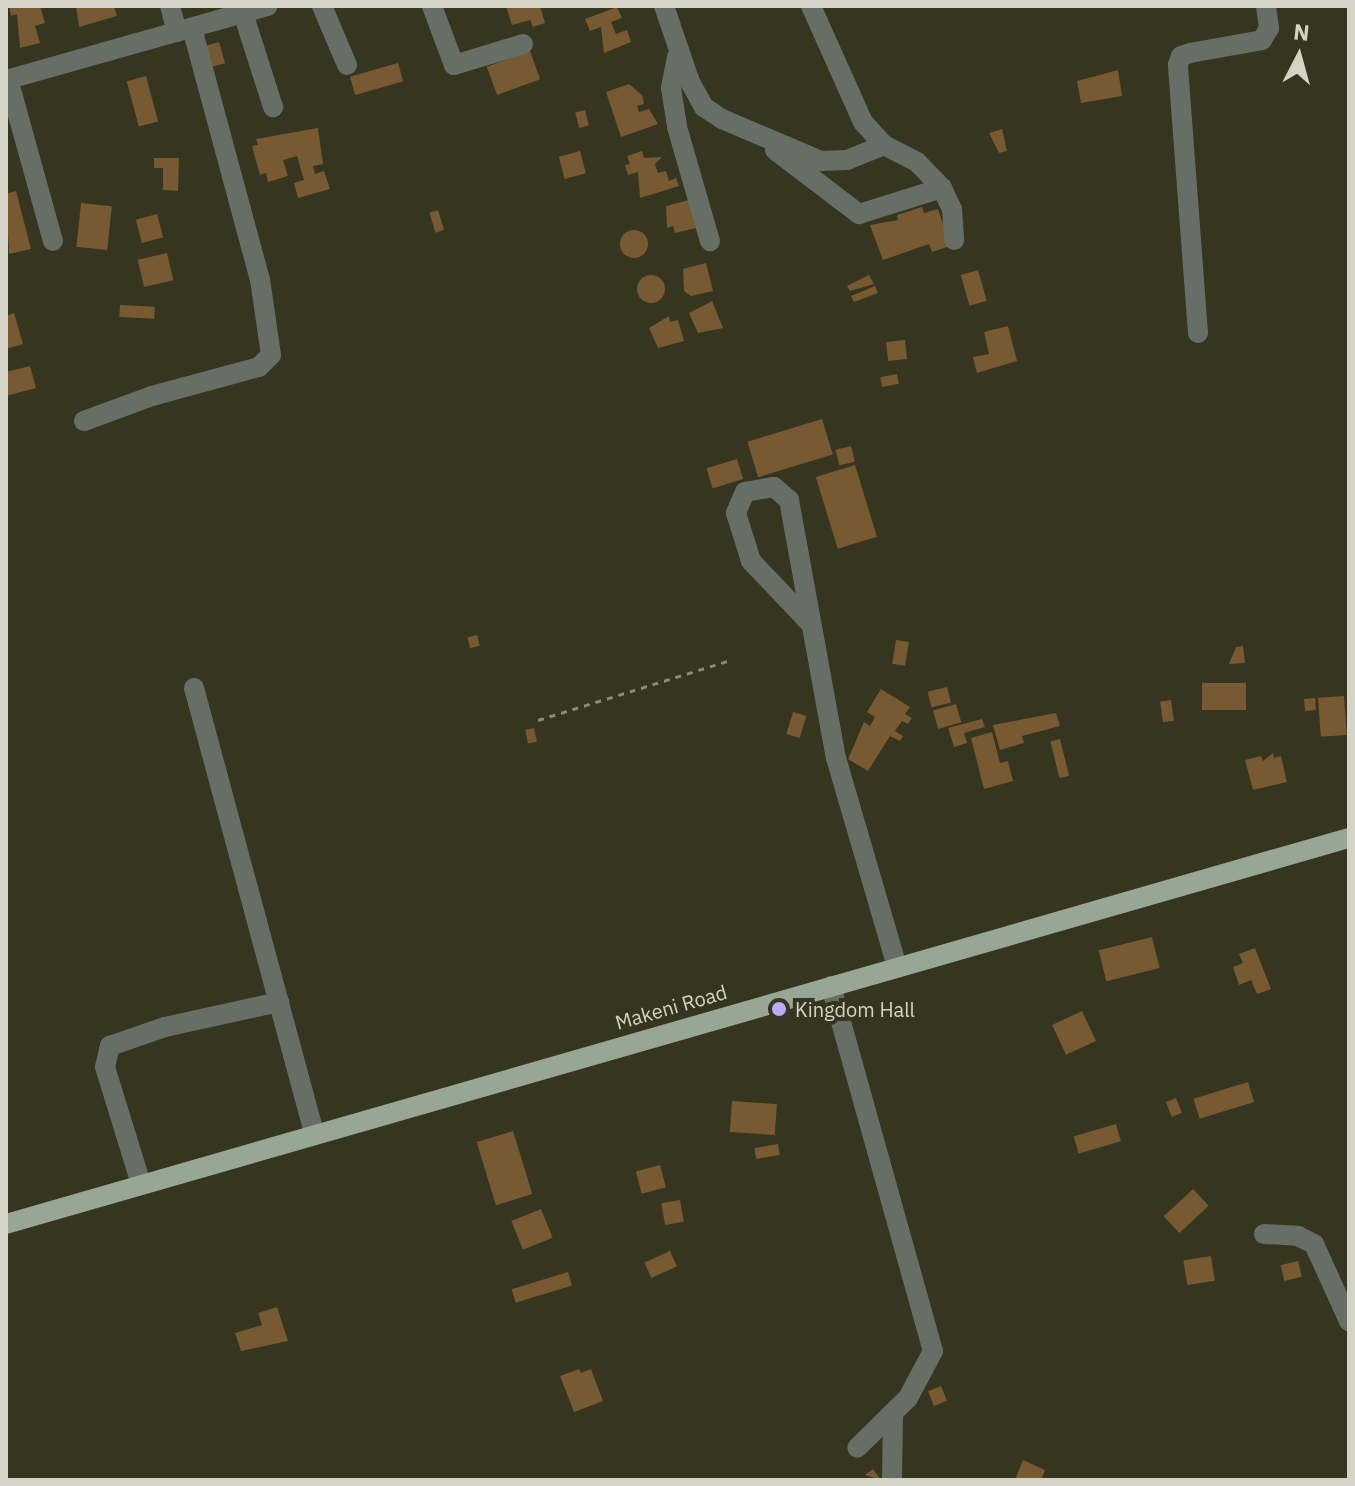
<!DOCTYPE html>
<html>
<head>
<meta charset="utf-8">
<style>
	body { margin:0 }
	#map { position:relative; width:1355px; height:1486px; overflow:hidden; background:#36351f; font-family:"IBM Plex Sans",sans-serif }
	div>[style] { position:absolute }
	.building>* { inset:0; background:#775932; transform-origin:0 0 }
	.round { border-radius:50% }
	.path>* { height:3px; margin-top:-1.5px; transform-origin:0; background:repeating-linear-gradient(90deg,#898977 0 6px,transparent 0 12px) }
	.minor>* { height:20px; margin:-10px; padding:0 10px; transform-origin:10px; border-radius:10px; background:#666e65 }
	.major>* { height:20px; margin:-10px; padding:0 10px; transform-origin:10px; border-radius:10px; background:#98a695 }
	.dots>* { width:22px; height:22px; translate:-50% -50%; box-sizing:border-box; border:4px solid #36351f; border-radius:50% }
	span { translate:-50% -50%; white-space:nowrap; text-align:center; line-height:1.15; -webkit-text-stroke:8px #36351f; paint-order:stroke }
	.street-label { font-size:20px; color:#d4d4c6 }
	.poi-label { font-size:20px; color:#d4d4c6 }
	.left { translate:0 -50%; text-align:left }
	.frame { position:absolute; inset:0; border:8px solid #d4d4c6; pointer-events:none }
	.north { position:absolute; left:1259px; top:16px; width:80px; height:80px; -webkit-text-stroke:6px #36351f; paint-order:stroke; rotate:6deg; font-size:22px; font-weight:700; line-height:32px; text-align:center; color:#d4d4c6 }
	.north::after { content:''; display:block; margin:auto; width:28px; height:36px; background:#d4d4c6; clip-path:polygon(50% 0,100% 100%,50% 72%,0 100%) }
</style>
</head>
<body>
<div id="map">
	<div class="building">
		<div style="clip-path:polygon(9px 6px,40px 6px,45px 23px,35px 26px,40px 43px,20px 48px,17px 14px,11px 16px)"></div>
		<div style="clip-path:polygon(76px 6px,114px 6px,117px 16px,79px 27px)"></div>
		<div style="clip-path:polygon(506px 6px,540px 6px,545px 23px,533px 27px,530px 20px,512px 25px)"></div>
		<div style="clip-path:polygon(617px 7px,622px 18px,611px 22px,616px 34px,627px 30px,631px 42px,604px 53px,601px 27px,590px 31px,585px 19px)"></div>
		<div style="left:219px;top:42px;width:22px;height:14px;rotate:74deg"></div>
		<div style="left:530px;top:51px;width:30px;height:46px;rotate:70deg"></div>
		<div style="left:398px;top:63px;width:19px;height:50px;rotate:74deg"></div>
		<div style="clip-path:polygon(1118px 70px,1122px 96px,1081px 103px,1077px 81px)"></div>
		<div style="left:146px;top:76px;width:47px;height:20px;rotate:75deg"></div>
		<div style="clip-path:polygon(629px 84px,642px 95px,644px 104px,637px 106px,639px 112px,649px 109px,658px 124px,621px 137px,606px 92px)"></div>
		<div style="left:585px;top:110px;width:16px;height:10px;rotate:76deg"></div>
		<div style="clip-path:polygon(318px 128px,323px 164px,313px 166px,315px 174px,324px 171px,330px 189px,298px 198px,294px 183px,304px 180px,297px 156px,283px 160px,288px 176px,268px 182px,266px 173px,260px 175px,252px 146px,258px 145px,256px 139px)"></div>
		<div style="clip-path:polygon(1002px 129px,1007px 151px,999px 153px,989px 133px)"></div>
		<div style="left:580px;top:151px;width:23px;height:22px;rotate:75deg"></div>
		<div style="clip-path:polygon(642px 151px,644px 158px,662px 157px,655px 164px,658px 173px,666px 171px,669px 181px,676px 178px,679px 186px,640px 198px,638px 172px,628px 175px,625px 165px,630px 164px,627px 156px)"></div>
		<div style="clip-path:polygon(154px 158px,179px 158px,178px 191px,163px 190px,163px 168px,154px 168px)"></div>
		<div style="clip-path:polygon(16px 191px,31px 249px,9px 254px,6px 194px)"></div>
		<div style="clip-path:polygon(689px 200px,696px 228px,675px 233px,673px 226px,667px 228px,666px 206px)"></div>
		<div style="left:81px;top:203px;width:31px;height:44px;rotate:6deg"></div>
		<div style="clip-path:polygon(922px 207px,924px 213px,938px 209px,950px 246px,932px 252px,929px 244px,883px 260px,870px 225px,898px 220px,897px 215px)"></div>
		<div style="left:438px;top:210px;width:21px;height:9px;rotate:73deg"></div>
		<div style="left:157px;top:214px;width:24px;height:22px;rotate:75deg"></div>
		<div class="round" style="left:620px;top:230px;width:28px;height:28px"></div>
		<div style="left:167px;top:253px;width:28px;height:30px;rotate:77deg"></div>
		<div style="clip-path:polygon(706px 263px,713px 291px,691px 296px,684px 291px,683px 269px)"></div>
		<div style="left:978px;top:270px;width:32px;height:18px;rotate:74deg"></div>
		<div style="clip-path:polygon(869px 275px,874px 284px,850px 291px,847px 286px)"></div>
		<div class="round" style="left:637px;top:275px;width:28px;height:28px"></div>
		<div style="clip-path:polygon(875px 286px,878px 293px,854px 302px,851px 296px)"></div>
		<div style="clip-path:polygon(712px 301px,723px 328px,698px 333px,689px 313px)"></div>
		<div style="left:120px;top:305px;width:35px;height:12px;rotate:3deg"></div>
		<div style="clip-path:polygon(14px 313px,23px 344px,6px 349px,6px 316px)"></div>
		<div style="clip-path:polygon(669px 316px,670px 322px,678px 320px,684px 341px,658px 348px,649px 328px)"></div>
		<div style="clip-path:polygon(1008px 326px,1017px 361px,977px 373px,973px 357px,989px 354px,984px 332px)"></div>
		<div style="left:905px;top:340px;width:19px;height:19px;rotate:84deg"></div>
		<div style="clip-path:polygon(30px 366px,36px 388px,6px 396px,6px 372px)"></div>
		<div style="left:897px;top:374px;width:10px;height:17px;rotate:79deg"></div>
		<div style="left:822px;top:419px;width:37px;height:78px;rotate:73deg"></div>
		<div style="left:851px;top:446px;width:16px;height:16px;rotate:76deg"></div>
		<div style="left:737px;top:459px;width:21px;height:32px;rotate:73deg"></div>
		<div style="left:855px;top:465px;width:75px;height:41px;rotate:73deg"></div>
		<div style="left:477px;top:635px;width:11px;height:10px;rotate:75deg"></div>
		<div style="left:896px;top:640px;width:13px;height:24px;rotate:9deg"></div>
		<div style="clip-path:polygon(1243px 646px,1245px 663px,1229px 664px,1236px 647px)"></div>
		<div style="left:1246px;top:683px;width:27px;height:44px;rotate:90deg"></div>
		<div style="left:947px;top:687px;width:16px;height:20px;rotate:76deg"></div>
		<div style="clip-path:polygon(881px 689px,910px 707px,905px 714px,912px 718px,908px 724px,902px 721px,895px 731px,903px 736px,900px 741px,890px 736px,868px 771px,848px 759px,864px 722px,870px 726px,875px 717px,867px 712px)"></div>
		<div style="left:1344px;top:696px;width:39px;height:26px;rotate:86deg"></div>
		<div style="left:1315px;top:698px;width:12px;height:11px;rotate:85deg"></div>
		<div style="left:1171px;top:700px;width:21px;height:11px;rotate:82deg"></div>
		<div style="left:956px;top:704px;width:19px;height:24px;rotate:74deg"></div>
		<div style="left:793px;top:712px;width:14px;height:23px;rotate:17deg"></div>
		<div style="clip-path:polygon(1056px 713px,1060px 726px,1022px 736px,1024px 743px,1000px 750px,993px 725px)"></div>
		<div style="clip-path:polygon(982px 719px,985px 727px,964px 733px,967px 743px,954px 747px,948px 728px)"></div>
		<div style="left:534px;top:728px;width:14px;height:9px;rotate:78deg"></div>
		<div style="clip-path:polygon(992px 732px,1000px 763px,1008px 761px,1013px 781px,984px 789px,971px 738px)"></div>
		<div style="left:1060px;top:739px;width:38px;height:10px;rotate:76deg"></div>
		<div style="clip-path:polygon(1273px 753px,1274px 758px,1281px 756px,1287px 782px,1253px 790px,1245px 760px,1261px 756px,1263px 761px)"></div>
		<div style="left:1152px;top:937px;width:32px;height:55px;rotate:76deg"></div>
		<div style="clip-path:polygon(1255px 948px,1271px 989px,1257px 994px,1251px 980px,1239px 985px,1233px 967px,1243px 963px,1239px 954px)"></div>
		<div style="left:1082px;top:1011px;width:33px;height:33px;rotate:65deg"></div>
		<div style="left:1248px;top:1082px;width:21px;height:57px;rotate:73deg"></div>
		<div style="left:1176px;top:1098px;width:16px;height:11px;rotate:68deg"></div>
		<div style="left:732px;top:1101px;width:45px;height:31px;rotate:4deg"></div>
		<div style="left:1116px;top:1124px;width:18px;height:44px;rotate:74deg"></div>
		<div style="left:513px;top:1131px;width:66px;height:38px;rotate:73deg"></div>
		<div style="left:778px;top:1144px;width:11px;height:24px;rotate:80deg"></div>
		<div style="left:660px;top:1165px;width:23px;height:25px;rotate:75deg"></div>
		<div style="left:1193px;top:1189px;width:23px;height:40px;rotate:47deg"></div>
		<div style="left:680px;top:1200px;width:22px;height:19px;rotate:80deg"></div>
		<div style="left:541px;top:1209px;width:31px;height:32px;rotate:68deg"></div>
		<div style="left:670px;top:1251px;width:17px;height:28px;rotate:66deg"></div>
		<div style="left:1211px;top:1256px;width:25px;height:28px;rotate:81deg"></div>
		<div style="left:1298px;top:1261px;width:16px;height:18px;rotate:76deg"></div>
		<div style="left:568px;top:1272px;width:14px;height:59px;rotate:73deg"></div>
		<div style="clip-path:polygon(277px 1307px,288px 1341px,241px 1351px,235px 1333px,262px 1325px,258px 1313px)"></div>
		<div style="clip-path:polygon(579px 1369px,581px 1373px,591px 1369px,603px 1401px,574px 1412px,560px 1376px)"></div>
		<div style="left:941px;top:1386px;width:16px;height:14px;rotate:68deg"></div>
		<div style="clip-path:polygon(1023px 1460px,1045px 1470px,1041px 1480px,1015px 1480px)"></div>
		<div style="clip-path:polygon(873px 1469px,881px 1480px,865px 1475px)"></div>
	</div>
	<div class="path">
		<div style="left:538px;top:720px;width:199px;rotate:-17.3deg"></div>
	</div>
	<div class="minor">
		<div style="left:170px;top:6px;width:27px;rotate:75deg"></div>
		<div style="left:322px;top:6px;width:64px;rotate:67deg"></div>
		<div style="left:432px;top:6px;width:63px;rotate:69.6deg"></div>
		<div style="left:454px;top:65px;width:72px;rotate:-16.9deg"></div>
		<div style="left:664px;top:6px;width:80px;rotate:71.1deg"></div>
		<div style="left:690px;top:82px;width:29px;rotate:61deg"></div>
		<div style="left:704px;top:107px;width:22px;rotate:34deg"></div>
		<div style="left:722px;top:119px;width:108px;rotate:23deg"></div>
		<div style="left:821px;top:161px;width:26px;rotate:-2deg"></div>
		<div style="left:847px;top:160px;width:40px;rotate:-22deg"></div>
		<div style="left:811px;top:6px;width:127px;rotate:65.9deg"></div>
		<div style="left:863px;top:122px;width:31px;rotate:48deg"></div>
		<div style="left:884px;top:145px;width:37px;rotate:27deg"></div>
		<div style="left:917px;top:162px;width:36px;rotate:46deg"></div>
		<div style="left:942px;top:188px;width:23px;rotate:65deg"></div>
		<div style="left:952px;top:209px;width:31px;rotate:86deg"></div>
		<div style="left:243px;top:13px;width:99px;rotate:72.3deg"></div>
		<div style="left:677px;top:57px;width:32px;rotate:101deg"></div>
		<div style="left:671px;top:88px;width:39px;rotate:81deg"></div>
		<div style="left:677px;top:127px;width:119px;rotate:73.9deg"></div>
		<div style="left:8px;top:79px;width:168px;rotate:74.5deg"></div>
		<div style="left:6px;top:80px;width:272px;rotate:-15.8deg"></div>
		<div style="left:775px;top:150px;width:106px;rotate:37.3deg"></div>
		<div style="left:859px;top:214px;width:87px;rotate:-17.4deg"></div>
		<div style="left:1198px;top:333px;width:269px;rotate:-94.3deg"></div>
		<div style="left:1178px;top:65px;width:9px;rotate:-72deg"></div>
		<div style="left:1181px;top:56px;width:9px;rotate:-18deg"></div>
		<div style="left:1190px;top:53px;width:73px;rotate:-10.2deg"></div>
		<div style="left:1262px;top:40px;width:14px;rotate:-60deg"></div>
		<div style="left:1269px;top:28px;width:22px;rotate:-98deg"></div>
		<div style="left:84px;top:421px;width:72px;rotate:-20.2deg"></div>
		<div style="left:152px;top:396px;width:111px;rotate:-15.2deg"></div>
		<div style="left:259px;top:367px;width:17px;rotate:-45deg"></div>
		<div style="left:271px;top:355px;width:76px;rotate:-98.3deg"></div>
		<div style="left:260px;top:280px;width:261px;rotate:-105.1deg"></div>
		<div style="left:808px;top:621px;width:83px;rotate:-133.5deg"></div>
		<div style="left:751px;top:561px;width:50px;rotate:-107.4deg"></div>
		<div style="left:736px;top:513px;width:23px;rotate:-67deg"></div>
		<div style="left:745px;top:492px;width:29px;rotate:-10deg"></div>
		<div style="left:774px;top:487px;width:20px;rotate:41deg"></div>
		<div style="left:789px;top:500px;width:262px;rotate:79.7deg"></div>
		<div style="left:836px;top:758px;width:218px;rotate:73.7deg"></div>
		<div style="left:194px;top:688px;width:463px;rotate:74.9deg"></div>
		<div style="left:831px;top:986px;width:379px;rotate:74.4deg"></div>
		<div style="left:933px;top:1351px;width:53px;rotate:118deg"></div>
		<div style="left:908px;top:1398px;width:71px;rotate:135.6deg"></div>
		<div style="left:141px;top:1184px;width:122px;rotate:-107.1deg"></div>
		<div style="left:105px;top:1067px;width:22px;rotate:-77deg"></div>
		<div style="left:110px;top:1046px;width:58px;rotate:-19.1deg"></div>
		<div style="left:165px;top:1027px;width:117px;rotate:-12.4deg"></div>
		<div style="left:1264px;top:1234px;width:34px;rotate:3deg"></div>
		<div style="left:1298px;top:1236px;width:18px;rotate:27deg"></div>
		<div style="left:1314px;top:1244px;width:85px;rotate:65.6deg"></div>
		<div style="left:892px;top:1480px;width:64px;rotate:-89.1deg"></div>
	</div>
	<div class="major">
		<div style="left:6px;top:1224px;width:1397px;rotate:-16.04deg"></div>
	</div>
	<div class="dots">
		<div style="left:779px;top:1009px;background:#baaaf7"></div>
	</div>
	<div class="street-label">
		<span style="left:671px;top:1007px;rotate:-16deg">Makeni Road</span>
	</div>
	<div class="poi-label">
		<span class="left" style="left:795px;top:1009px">Kingdom Hall</span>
	</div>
	<div class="frame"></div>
	<div class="north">N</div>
</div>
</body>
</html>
